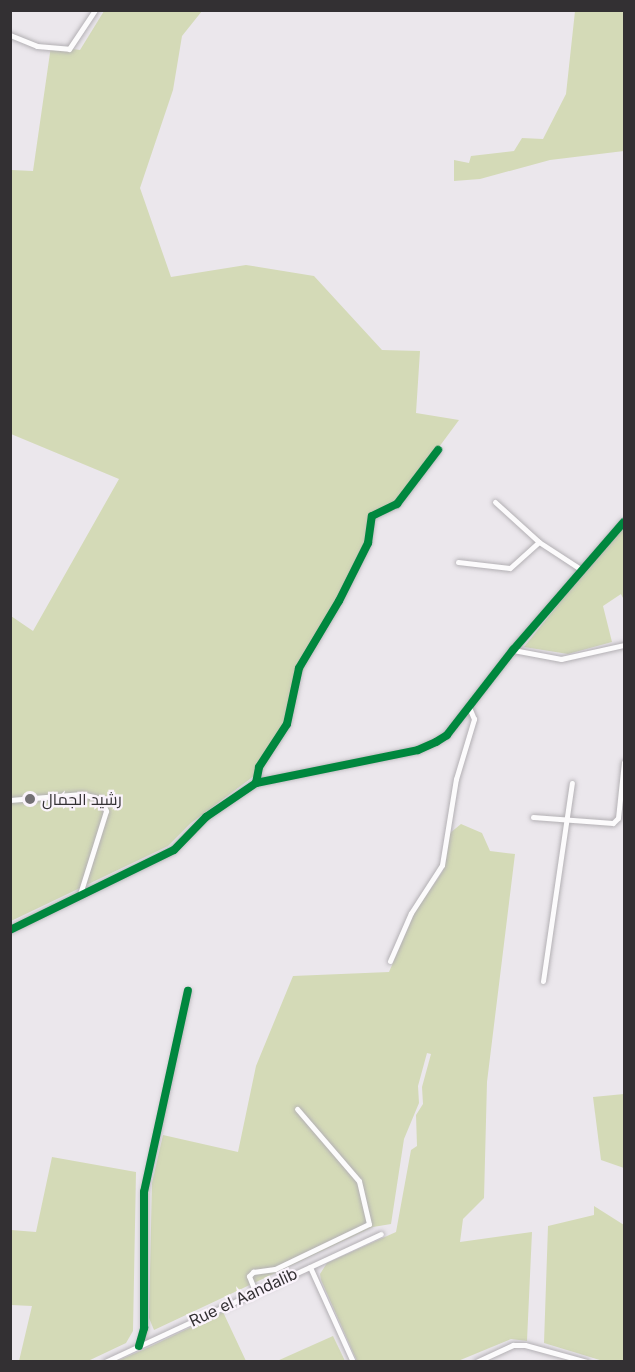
<!DOCTYPE html>
<html>
<head>
<meta charset="utf-8">
<style>
	body { margin:0 }
	#map { position:relative; width:635px; height:1372px; overflow:hidden; background:#ebe7ec; font-family:Inter,Cairo,sans-serif }
	div>[style] { position:absolute }
	.green>* { inset:0; background:#d4dab7 }
	.roads { filter:drop-shadow(0 0 2px #b3b0b4) drop-shadow(0 0 2px #b3b0b4) }
	.minor>* { height:5px; margin:-2.5px; padding:0 2.5px; transform-origin:2.5px; border-radius:2.5px; background:#fcfbfc }
	.tertiary>* { height:6px; margin:-3px; padding:0 3px; transform-origin:3px; border-radius:3px; background:#fcfbfc }
	.cycleway>* { height:8px; margin:-4px; padding:0 4px; transform-origin:4px; border-radius:4px; background:#00873e }
	.dots>* { width:16px; height:16px; translate:-50% -50%; box-sizing:border-box; border:3px solid #faf3fb; border-radius:50% }
	span { translate:-50% -50%; white-space:nowrap; text-align:center; line-height:1.15; -webkit-text-stroke:4.5px #faf3fb; paint-order:stroke }
	.poi-label { font-size:16px; color:#333033 }
	.left { translate:0 -50%; text-align:left }
	.street-label { font-size:16px; color:#333033 }
	.frame { position:absolute; inset:0; border:12px solid #333033; pointer-events:none }
</style>
</head>
<body>
<div id="map">
	<div class="green">
		<div style="clip-path:polygon(104px 11px,202px 11px,182px 36px,173px 90px,140px 188px,171px 277px,246px 265px,314px 276px,382px 350px,420px 351px,416px 413px,459px 420px,391px 512px,377px 514px,338px 609px,307px 659px,280px 742px,262px 770px,191px 823px,168px 846px,11px 921px,11px 616px,33px 631px,119px 479px,11px 434px,11px 170px,33px 171px,51px 46px,80px 50px)"></div>
		<div style="clip-path:polygon(575px 11px,624px 11px,624px 151px,550px 160px,480px 179px,454px 181px,454px 160px,469px 163px,471px 156px,514px 151px,522px 138px,543px 139px,566px 94px)"></div>
		<div style="clip-path:polygon(624px 523px,624px 600px,621px 594px,603px 606px,612px 642px,568px 654px,524px 647px)"></div>
		<div style="clip-path:polygon(461px 824px,482px 833px,490px 851px,515px 854px,487px 1082px,484px 1198px,463px 1219px,460px 1242px,532px 1232px,527px 1341px,511px 1339px,458px 1361px,357px 1361px,321px 1280px,320px 1274px,327px 1263px,396px 1232px,411px 1150px,417px 1146px,416px 1115px,423px 1104px,422px 1087px,431px 1054px,427px 1053px,418px 1086px,419px 1103px,404px 1139px,391px 1224px,373px 1227px,154px 1330px,149px 1318px,152px 1183px,163px 1135px,238px 1152px,256px 1066px,293px 976px,389px 972px,415px 912px,443px 871px,450px 833px)"></div>
		<div style="clip-path:polygon(624px 1094px,624px 1168px,601px 1160px,593px 1097px)"></div>
		<div style="clip-path:polygon(52px 1157px,136px 1172px,133px 1331px,126px 1343px,88px 1361px,19px 1361px,32px 1306px,11px 1305px,11px 1230px,36px 1232px)"></div>
		<div style="clip-path:polygon(594px 1206px,624px 1225px,624px 1361px,603px 1361px,544px 1343px,548px 1226px,594px 1215px)"></div>
		<div style="clip-path:polygon(223px 1312px,246px 1361px,117px 1361px,145px 1349px)"></div>
		<div style="clip-path:polygon(333px 1336px,345px 1361px,277px 1361px)"></div>
	</div>
	<div class="roads">
		<div class="minor">
			<div style="left:10px;top:35px;width:29px;rotate:22deg"></div>
			<div style="left:37px;top:46px;width:32px;rotate:5deg"></div>
			<div style="left:69px;top:49px;width:47px;rotate:-56.3deg"></div>
			<div style="left:495px;top:502px;width:59px;rotate:42.3deg"></div>
			<div style="left:539px;top:542px;width:51px;rotate:33.1deg"></div>
			<div style="left:458px;top:562px;width:52px;rotate:6.6deg"></div>
			<div style="left:510px;top:568px;width:39px;rotate:-42deg"></div>
			<div style="left:513px;top:650px;width:49px;rotate:10.6deg"></div>
			<div style="left:561px;top:659px;width:65px;rotate:-12.5deg"></div>
			<div style="left:256px;top:783px;width:16px;rotate:-79deg"></div>
			<div style="left:259px;top:767px;width:51px;rotate:-56.9deg"></div>
			<div style="left:287px;top:724px;width:57px;rotate:-77.9deg"></div>
			<div style="left:299px;top:668px;width:78px;rotate:-59.2deg"></div>
			<div style="left:339px;top:601px;width:65px;rotate:-63.4deg"></div>
			<div style="left:368px;top:543px;width:27px;rotate:-82deg"></div>
			<div style="left:372px;top:516px;width:28px;rotate:-26deg"></div>
			<div style="left:397px;top:504px;width:68px;rotate:-52.8deg"></div>
			<div style="left:10px;top:800px;width:72px;rotate:-4.8deg"></div>
			<div style="left:82px;top:794px;width:20px;rotate:15deg"></div>
			<div style="left:101px;top:799px;width:13px;rotate:67deg"></div>
			<div style="left:106px;top:811px;width:90px;rotate:107.4deg"></div>
			<div style="left:533px;top:817px;width:80px;rotate:4.3deg"></div>
			<div style="left:613px;top:823px;width:7px;rotate:-45deg"></div>
			<div style="left:618px;top:818px;width:56px;rotate:-83.9deg"></div>
			<div style="left:390px;top:961px;width:52px;rotate:-66.4deg"></div>
			<div style="left:411px;top:913px;width:57px;rotate:-57.1deg"></div>
			<div style="left:442px;top:865px;width:87px;rotate:-80.8deg"></div>
			<div style="left:456px;top:779px;width:63px;rotate:-73.3deg"></div>
			<div style="left:474px;top:719px;width:13px;rotate:-113deg"></div>
			<div style="left:543px;top:981px;width:200px;rotate:-81.7deg"></div>
			<div style="left:310px;top:1267px;width:104px;rotate:65.6deg"></div>
			<div style="left:255px;top:1291px;width:16px;rotate:-112deg"></div>
			<div style="left:249px;top:1276px;width:6px;rotate:-45deg"></div>
			<div style="left:253px;top:1272px;width:22px;rotate:-8deg"></div>
			<div style="left:275px;top:1269px;width:104px;rotate:-25.6deg"></div>
			<div style="left:369px;top:1224px;width:44px;rotate:-103.1deg"></div>
			<div style="left:359px;top:1181px;width:95px;rotate:-130.7deg"></div>
			<div style="left:139px;top:1346px;width:19px;rotate:-74deg"></div>
			<div style="left:144px;top:1328px;width:136px;rotate:-90deg"></div>
			<div style="left:144px;top:1192px;width:206px;rotate:-77.7deg"></div>
			<div style="left:105px;top:1362px;width:304px;rotate:-24.9deg"></div>
			<div style="left:476px;top:1362px;width:41px;rotate:-24.7deg"></div>
			<div style="left:513px;top:1345px;width:12px"></div>
			<div style="left:525px;top:1345px;width:64px;rotate:15.3deg"></div>
		</div>
		<div class="tertiary">
			<div style="left:10px;top:930px;width:182px;rotate:-26deg"></div>
			<div style="left:174px;top:850px;width:46px;rotate:-45.9deg"></div>
			<div style="left:206px;top:817px;width:60px;rotate:-34.2deg"></div>
			<div style="left:256px;top:783px;width:165px;rotate:-11.5deg"></div>
			<div style="left:418px;top:750px;width:20px;rotate:-24deg"></div>
			<div style="left:436px;top:742px;width:13px;rotate:-32deg"></div>
			<div style="left:447px;top:735px;width:108px;rotate:-52.2deg"></div>
			<div style="left:513px;top:650px;width:169px;rotate:-49.1deg"></div>
		</div>
	</div>
	<div class="cycleway">
		<div style="left:256px;top:783px;width:16px;rotate:-79deg"></div>
		<div style="left:259px;top:767px;width:51px;rotate:-56.9deg"></div>
		<div style="left:287px;top:724px;width:57px;rotate:-77.9deg"></div>
		<div style="left:299px;top:668px;width:78px;rotate:-59.2deg"></div>
		<div style="left:339px;top:601px;width:65px;rotate:-63.4deg"></div>
		<div style="left:368px;top:543px;width:27px;rotate:-82deg"></div>
		<div style="left:372px;top:516px;width:28px;rotate:-26deg"></div>
		<div style="left:397px;top:504px;width:68px;rotate:-52.8deg"></div>
		<div style="left:10px;top:930px;width:182px;rotate:-26deg"></div>
		<div style="left:174px;top:850px;width:46px;rotate:-45.9deg"></div>
		<div style="left:206px;top:817px;width:60px;rotate:-34.2deg"></div>
		<div style="left:256px;top:783px;width:165px;rotate:-11.5deg"></div>
		<div style="left:418px;top:750px;width:20px;rotate:-24deg"></div>
		<div style="left:436px;top:742px;width:13px;rotate:-32deg"></div>
		<div style="left:447px;top:735px;width:108px;rotate:-52.2deg"></div>
		<div style="left:513px;top:650px;width:169px;rotate:-49.1deg"></div>
		<div style="left:139px;top:1346px;width:19px;rotate:-74deg"></div>
		<div style="left:144px;top:1328px;width:136px;rotate:-90deg"></div>
		<div style="left:144px;top:1192px;width:206px;rotate:-77.7deg"></div>
	</div>
	<div class="dots">
		<div style="left:30px;top:799px;background:#737074"></div>
	</div>
	<div class="poi-label">
		<span class="left" style="left:42px;top:799px">رشيد الجمال</span>
	</div>
	<div class="street-label">
		<span style="left:243px;top:1297px;rotate:-25deg">Rue el Aandalib</span>
	</div>
	<div class="frame"></div>
</div>
</body>
</html>
